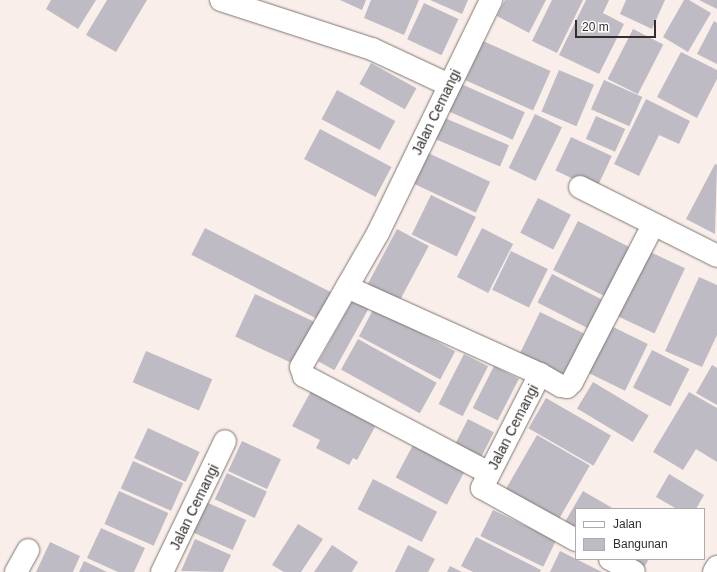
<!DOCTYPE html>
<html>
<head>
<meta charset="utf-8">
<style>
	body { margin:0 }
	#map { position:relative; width:717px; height:572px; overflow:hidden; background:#f9eeea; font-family:Arial,sans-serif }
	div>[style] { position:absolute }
	.building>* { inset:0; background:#bfbbc4; transform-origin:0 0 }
	.roads { filter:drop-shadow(0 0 1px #7f7672) drop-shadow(0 0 1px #7f7672) }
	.street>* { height:22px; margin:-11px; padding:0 11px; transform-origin:11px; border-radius:11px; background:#fff }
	span { translate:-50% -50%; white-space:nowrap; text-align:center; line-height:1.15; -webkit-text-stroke:3.5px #fff; paint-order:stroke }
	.street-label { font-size:14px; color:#312e2c }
	.legend { position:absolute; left:575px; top:508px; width:130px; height:52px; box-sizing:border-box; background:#fff; border:1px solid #adabab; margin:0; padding:5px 7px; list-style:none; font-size:12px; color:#312e2c }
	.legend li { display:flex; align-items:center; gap:8px; height:20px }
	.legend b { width:20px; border:1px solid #adabab }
	.scale { position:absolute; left:575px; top:20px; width:81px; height:18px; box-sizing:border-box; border:2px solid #312e2c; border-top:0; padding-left:5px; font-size:12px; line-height:14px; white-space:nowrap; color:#312e2c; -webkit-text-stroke:3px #fff; paint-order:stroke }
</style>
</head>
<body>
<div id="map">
	<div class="building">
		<div style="clip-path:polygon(51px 0,96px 0,78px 29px,46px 9px)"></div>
		<div style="clip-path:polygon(107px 0,147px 0,116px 52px,86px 35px)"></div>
		<div style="clip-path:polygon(340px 0,366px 0,362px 10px)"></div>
		<div style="clip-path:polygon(371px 0,419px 0,404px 35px,364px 18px)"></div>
		<div style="clip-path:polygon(430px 0,468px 0,462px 14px)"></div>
		<div style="clip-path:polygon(505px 0,546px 0,529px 33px,497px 16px)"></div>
		<div style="clip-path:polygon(552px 0,583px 0,557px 53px,532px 41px)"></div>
		<div style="clip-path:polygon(586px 0,609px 0,603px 13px,624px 24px,599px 74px,559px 55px)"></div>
		<div style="clip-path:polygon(626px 0,665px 0,652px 29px,620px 14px)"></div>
		<div style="clip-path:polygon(684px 0,689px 0,711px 13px,688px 52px,663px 37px)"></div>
		<div style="clip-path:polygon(699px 0,717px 0,717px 9px)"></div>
		<div style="left:424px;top:3px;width:38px;height:40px;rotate:25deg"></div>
		<div style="clip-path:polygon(714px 21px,717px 23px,717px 64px,697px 54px)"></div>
		<div style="left:633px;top:29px;width:34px;height:56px;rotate:27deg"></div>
		<div style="left:483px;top:41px;width:74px;height:43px;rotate:24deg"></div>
		<div style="clip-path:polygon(681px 52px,717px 70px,717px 79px,697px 118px,657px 97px)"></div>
		<div style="left:371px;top:63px;width:52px;height:24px;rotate:29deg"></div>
		<div style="left:559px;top:70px;width:38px;height:45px;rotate:23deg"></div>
		<div style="left:604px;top:80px;width:42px;height:32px;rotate:24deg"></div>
		<div style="left:459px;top:83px;width:72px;height:30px;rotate:24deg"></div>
		<div style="left:337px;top:90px;width:66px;height:33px;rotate:28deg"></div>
		<div style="clip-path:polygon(646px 99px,690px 121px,679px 144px,659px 135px,639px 176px,614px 164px)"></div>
		<div style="left:535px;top:114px;width:30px;height:60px;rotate:26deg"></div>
		<div style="left:440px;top:116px;width:75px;height:23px;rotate:23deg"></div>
		<div style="left:596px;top:116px;width:32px;height:25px;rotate:24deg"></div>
		<div style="left:320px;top:129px;width:81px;height:34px;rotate:28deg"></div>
		<div style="left:571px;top:137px;width:45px;height:37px;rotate:25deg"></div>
		<div style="left:424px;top:151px;width:73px;height:34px;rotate:25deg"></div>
		<div style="clip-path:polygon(715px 164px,717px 165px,715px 234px,686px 219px)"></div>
		<div style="left:431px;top:195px;width:50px;height:44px;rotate:26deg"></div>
		<div style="left:538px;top:198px;width:37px;height:39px;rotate:27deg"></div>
		<div style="left:578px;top:221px;width:58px;height:55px;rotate:27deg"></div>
		<div style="left:205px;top:228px;width:142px;height:30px;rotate:27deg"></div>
		<div style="left:482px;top:228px;width:35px;height:55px;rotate:27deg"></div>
		<div style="left:397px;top:229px;width:36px;height:70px;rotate:28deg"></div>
		<div style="left:646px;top:250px;width:43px;height:72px;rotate:25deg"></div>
		<div style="left:511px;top:251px;width:41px;height:43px;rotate:26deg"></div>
		<div style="left:552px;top:274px;width:56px;height:32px;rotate:27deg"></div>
		<div style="clip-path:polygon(699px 277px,717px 285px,717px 335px,702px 367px,665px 351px)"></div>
		<div style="left:255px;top:294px;width:66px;height:47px;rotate:25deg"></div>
		<div style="left:355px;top:296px;width:18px;height:75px;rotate:29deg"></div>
		<div style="left:374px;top:308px;width:92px;height:32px;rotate:28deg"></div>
		<div style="left:540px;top:312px;width:49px;height:53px;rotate:26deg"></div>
		<div style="left:611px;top:326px;width:41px;height:52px;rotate:26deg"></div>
		<div style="left:358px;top:339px;width:90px;height:35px;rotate:29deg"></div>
		<div style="left:652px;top:350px;width:42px;height:42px;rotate:27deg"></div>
		<div style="left:146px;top:351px;width:72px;height:34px;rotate:23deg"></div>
		<div style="left:464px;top:354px;width:27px;height:56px;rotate:27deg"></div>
		<div style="clip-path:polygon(712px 365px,717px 368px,717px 405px,696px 393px)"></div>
		<div style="left:494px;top:366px;width:28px;height:47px;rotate:27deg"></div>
		<div style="left:593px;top:382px;width:65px;height:31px;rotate:31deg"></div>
		<div style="clip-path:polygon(311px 391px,376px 425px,357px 460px,353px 458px,349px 465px,316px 448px,320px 440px,292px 426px)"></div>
		<div style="clip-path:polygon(689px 392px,717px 408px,717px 462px,696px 449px,683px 470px,653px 452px)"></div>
		<div style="left:546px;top:398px;width:75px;height:35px;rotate:30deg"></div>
		<div style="left:468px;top:419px;width:29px;height:29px;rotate:27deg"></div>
		<div style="left:148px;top:428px;width:57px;height:33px;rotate:25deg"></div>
		<div style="left:537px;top:435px;width:61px;height:68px;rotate:30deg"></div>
		<div style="left:242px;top:441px;width:43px;height:33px;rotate:25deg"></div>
		<div style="left:414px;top:443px;width:58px;height:39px;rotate:28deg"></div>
		<div style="left:133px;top:461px;width:55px;height:30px;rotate:24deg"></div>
		<div style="left:227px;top:473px;width:44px;height:29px;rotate:25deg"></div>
		<div style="clip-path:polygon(669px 474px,704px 495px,696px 509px,677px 509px,656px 497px)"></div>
		<div style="left:373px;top:479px;width:72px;height:34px;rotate:27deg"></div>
		<div style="left:119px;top:491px;width:54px;height:36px;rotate:24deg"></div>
		<div style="clip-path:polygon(583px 491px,614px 509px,576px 509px,576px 535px,562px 527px)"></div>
		<div style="left:206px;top:502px;width:44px;height:33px;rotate:24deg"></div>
		<div style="left:493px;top:510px;width:70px;height:29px;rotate:26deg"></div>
		<div style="clip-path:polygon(298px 524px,323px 539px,301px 572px,284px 572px,272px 565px)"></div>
		<div style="clip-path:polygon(101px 528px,145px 548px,134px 572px,118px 572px,87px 558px)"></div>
		<div style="clip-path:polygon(476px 537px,541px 570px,540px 572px,473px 572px,461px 566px)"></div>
		<div style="clip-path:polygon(195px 539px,231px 555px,223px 572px,181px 571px)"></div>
		<div style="clip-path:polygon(50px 542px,80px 556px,73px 572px,36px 572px)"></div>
		<div style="clip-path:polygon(332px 545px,358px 562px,352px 572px,314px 572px)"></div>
		<div style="clip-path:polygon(408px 545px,435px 559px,428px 572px,395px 572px)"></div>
		<div style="clip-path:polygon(560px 551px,602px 572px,550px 572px)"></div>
		<div style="clip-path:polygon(617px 559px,649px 559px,641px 572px)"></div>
		<div style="clip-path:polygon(84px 561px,107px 572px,79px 572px)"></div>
		<div style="clip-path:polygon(450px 566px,462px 572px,447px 572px)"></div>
	</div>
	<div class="roads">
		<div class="street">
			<div style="left:221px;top:0;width:159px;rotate:18deg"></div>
			<div style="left:372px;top:49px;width:85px;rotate:25.1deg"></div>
			<div style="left:580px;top:187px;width:153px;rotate:26.7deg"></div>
			<div style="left:347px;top:287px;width:212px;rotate:24.3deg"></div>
			<div style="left:540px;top:374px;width:128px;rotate:117deg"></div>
			<div style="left:482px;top:488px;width:107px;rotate:29deg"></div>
			<div style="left:540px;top:374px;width:24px;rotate:30deg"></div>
			<div style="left:561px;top:386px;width:6px;rotate:9deg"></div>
			<div style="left:567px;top:387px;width:7px;rotate:-45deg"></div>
			<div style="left:572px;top:382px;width:177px;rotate:-62.7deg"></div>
			<div style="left:489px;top:473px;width:209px;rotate:-152.3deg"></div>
			<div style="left:304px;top:376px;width:9px;rotate:-108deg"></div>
			<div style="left:301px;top:367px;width:155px;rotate:-60.1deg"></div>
			<div style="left:378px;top:233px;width:259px;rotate:-64.1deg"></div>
			<div style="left:610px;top:559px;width:27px;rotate:28deg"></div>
			<div style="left:16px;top:572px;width:25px;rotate:-61deg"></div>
			<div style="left:162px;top:572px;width:145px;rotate:-64.3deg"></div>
			<div style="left:714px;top:572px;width:6px;rotate:-59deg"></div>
		</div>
	</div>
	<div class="street-label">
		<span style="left:436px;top:112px;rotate:-64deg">Jalan Cemangi</span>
		<span style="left:513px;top:427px;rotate:-63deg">Jalan Cemangi</span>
		<span style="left:194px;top:507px;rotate:-64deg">Jalan Cemangi</span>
	</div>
	<ul class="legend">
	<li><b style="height:5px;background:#fff"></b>Jalan</li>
	<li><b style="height:11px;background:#bfbbc4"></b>Bangunan</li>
	</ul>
	<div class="scale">20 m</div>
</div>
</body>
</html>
